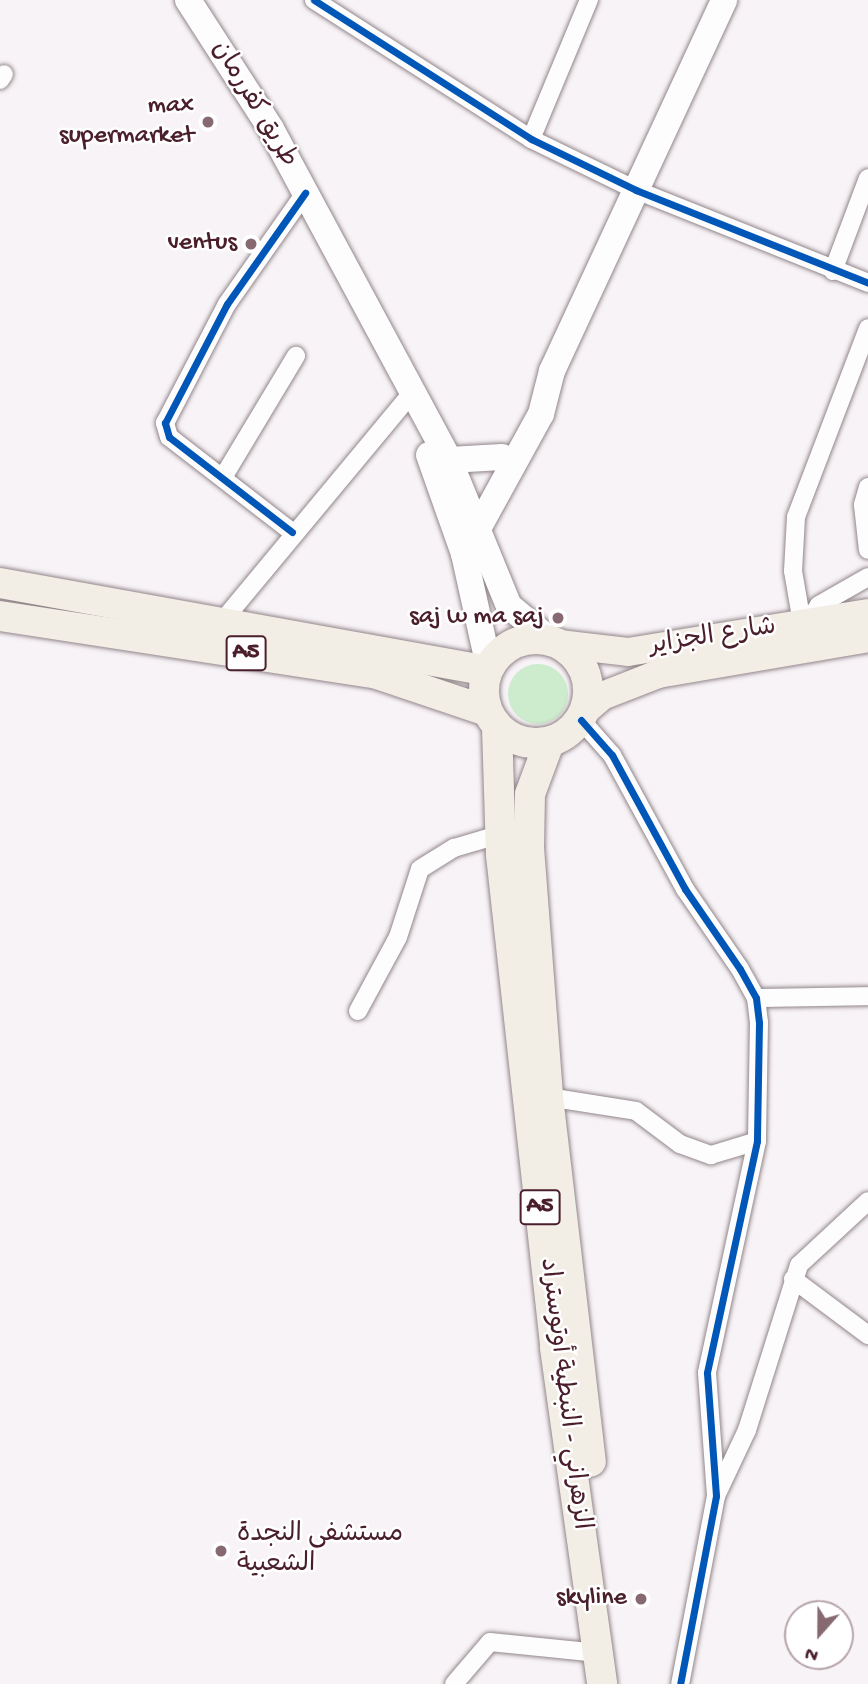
<!DOCTYPE html>
<html>
<head>
<meta charset="utf-8">
<style>
	body { margin:0 }
	#map { position:relative; width:868px; height:1684px; overflow:hidden; background:#f8f3f7; font-family:"Gochi Hand","Playpen Sans Arabic",sans-serif }
	div>[style] { position:absolute }
	.green>* { inset:0; background:#cdebcd }
	.round { border-radius:50% }
	.roads { filter:drop-shadow(0 0 2px #91868a) drop-shadow(0 0 2px #91868a) }
	.minor>* { height:18px; margin:-9px; padding:0 9px; transform-origin:9px; border-radius:9px; background:#fefdfe }
	.secondary>* { height:26px; margin:-13px; padding:0 13px; transform-origin:13px; border-radius:13px; background:#fefdfe }
	.primary>* { height:28px; margin:-14px; padding:0 14px; transform-origin:14px; border-radius:14px; background:#f2ede5 }
	.trunk>* { height:30px; margin:-15px; padding:0 15px; transform-origin:15px; border-radius:15px; background:#f2ede5 }
	.trunk>.ring { margin:-15px; padding:0; box-sizing:content-box; background:none; border:30px solid #f2ede5; border-radius:50% }
	.cycleway>* { height:7px; margin:-3.5px; padding:0 3.5px; transform-origin:3.5px; border-radius:3.5px; background:#0057b8 }
	.dots>* { width:19px; height:19px; translate:-50% -50%; box-sizing:border-box; border:4px solid #fff; border-radius:50% }
	span { translate:-50% -50%; white-space:nowrap; text-align:center; line-height:1.15; -webkit-text-stroke:5px #fff; paint-order:stroke }
	.shield-label span { padding:2px 5px; background:#fff; border:2px solid; border-radius:5px; -webkit-text-stroke-width:0 }
	.shield-label { font-size:24px; color:#4a1f2b; font-weight:700 }
	.street-label { font-size:26px; color:#4a1f2b }
	.poi-label { font-size:26px; color:#4a1f2b }
	.right { translate:-100% -50%; text-align:right }
	.left { translate:0 -50%; text-align:left }
	.north { position:absolute; left:784px; top:1600px; width:70px; height:70px; box-sizing:border-box; background:#fff; border:2px solid #b7a5aa; border-radius:50%; rotate:201deg; font-size:19px; font-weight:700; line-height:28px; text-align:center; color:#4a1f2b }
	.north::after { content:''; display:block; margin:auto; width:24px; height:32px; background:#876972; clip-path:polygon(50% 0,100% 100%,50% 72%,0 100%) }
</style>
</head>
<body>
<div id="map">
	<div class="green">
		<div class="round" style="left:508px;top:664px;width:60px;height:60px"></div>
	</div>
	<div class="roads">
		<div class="minor">
			<div style="left:314px;top:0;width:258px;rotate:32.6deg"></div>
			<div style="left:531px;top:139px;width:117px;rotate:25.9deg"></div>
			<div style="left:636px;top:190px;width:250px;rotate:21.8deg"></div>
			<div style="left:0;top:80px;width:7px;rotate:-56deg"></div>
			<div style="left:531px;top:139px;width:151px;rotate:-67.4deg"></div>
			<div style="left:833px;top:271px;width:99px;rotate:-69.4deg"></div>
			<div style="left:225px;top:474px;width:138px;rotate:-59deg"></div>
			<div style="left:868px;top:487px;width:19px;rotate:106deg"></div>
			<div style="left:863px;top:505px;width:45px;rotate:83.7deg"></div>
			<div style="left:292px;top:532px;width:155px;rotate:-142.3deg"></div>
			<div style="left:169px;top:437px;width:15px;rotate:-106deg"></div>
			<div style="left:165px;top:423px;width:134px;rotate:-62.5deg"></div>
			<div style="left:227px;top:304px;width:136px;rotate:-54.9deg"></div>
			<div style="left:808px;top:622px;width:20px;rotate:-57deg"></div>
			<div style="left:819px;top:605px;width:56px;rotate:-29.7deg"></div>
			<div style="left:802px;top:623px;width:53px;rotate:-99.8deg"></div>
			<div style="left:793px;top:571px;width:54px;rotate:-86.8deg"></div>
			<div style="left:796px;top:517px;width:202px;rotate:-69.1deg"></div>
			<div style="left:220px;top:624px;width:300px;rotate:-50.3deg"></div>
			<div style="left:581px;top:720px;width:47px;rotate:48.5deg"></div>
			<div style="left:612px;top:755px;width:153px;rotate:61.4deg"></div>
			<div style="left:685px;top:889px;width:97px;rotate:55.5deg"></div>
			<div style="left:740px;top:969px;width:33px;rotate:61deg"></div>
			<div style="left:756px;top:998px;width:25px;rotate:83deg"></div>
			<div style="left:759px;top:1023px;width:118px;rotate:91deg"></div>
			<div style="left:757px;top:1141px;width:237px;rotate:102.2deg"></div>
			<div style="left:707px;top:1373px;width:123px;rotate:85.8deg"></div>
			<div style="left:716px;top:1496px;width:191px;rotate:100.8deg"></div>
			<div style="left:756px;top:998px;width:112px;rotate:-1deg"></div>
			<div style="left:358px;top:1011px;width:84px;rotate:-61.6deg"></div>
			<div style="left:398px;top:937px;width:71px;rotate:-72.1deg"></div>
			<div style="left:420px;top:869px;width:40px;rotate:-32deg"></div>
			<div style="left:454px;top:848px;width:49px;rotate:-16.6deg"></div>
			<div style="left:548px;top:1097px;width:89px;rotate:9deg"></div>
			<div style="left:636px;top:1111px;width:55px;rotate:36.9deg"></div>
			<div style="left:680px;top:1144px;width:33px;rotate:20deg"></div>
			<div style="left:711px;top:1155px;width:48px;rotate:-16.9deg"></div>
			<div style="left:793px;top:1279px;width:94px;rotate:36.7deg"></div>
			<div style="left:716px;top:1496px;width:73px;rotate:-64.8deg"></div>
			<div style="left:747px;top:1430px;width:173px;rotate:-72.5deg"></div>
			<div style="left:799px;top:1265px;width:94px;rotate:-42.8deg"></div>
			<div style="left:454px;top:1684px;width:55px;rotate:-49.4deg"></div>
			<div style="left:490px;top:1642px;width:109px;rotate:5.8deg"></div>
		</div>
		<div class="secondary">
			<div style="left:188px;top:0;width:153px;rotate:57.2deg"></div>
			<div style="left:271px;top:129px;width:376px;rotate:61.7deg"></div>
			<div style="left:449px;top:460px;width:158px;rotate:67.7deg"></div>
			<div style="left:509px;top:606px;width:53px;rotate:39.7deg"></div>
			<div style="left:429px;top:455px;width:105px;rotate:70.5deg"></div>
			<div style="left:464px;top:554px;width:116px;rotate:77.5deg"></div>
			<div style="left:449px;top:460px;width:53px;rotate:-3.2deg"></div>
			<div style="left:464px;top:554px;width:160px;rotate:-61.2deg"></div>
			<div style="left:541px;top:414px;width:44px;rotate:-75.7deg"></div>
			<div style="left:552px;top:371px;width:409px;rotate:-65.1deg"></div>
		</div>
		<div class="primary">
			<div style="left:559px;top:644px;width:69px;rotate:6.6deg"></div>
			<div style="left:628px;top:652px;width:243px;rotate:-9.2deg"></div>
			<div style="left:586px;top:710px;width:21px;rotate:-41deg"></div>
			<div style="left:602px;top:696px;width:60px;rotate:-21.4deg"></div>
			<div style="left:658px;top:674px;width:213px;rotate:-9.7deg"></div>
		</div>
		<div class="trunk">
			<div style="left:0;top:583px;width:495px;rotate:10.2deg"></div>
			<div style="left:0;top:616px;width:381px;rotate:8.7deg"></div>
			<div style="left:377px;top:674px;width:116px;rotate:18.6deg"></div>
			<div class="ring" style="left:484px;top:639px;width:74px;height:74px"></div>
			<div style="left:497px;top:727px;width:128px;rotate:88.2deg"></div>
			<div style="left:501px;top:855px;width:496px;rotate:83.7deg"></div>
			<div style="left:555px;top:1348px;width:339px;rotate:82deg"></div>
			<div style="left:549px;top:743px;width:54px;rotate:110.4deg"></div>
			<div style="left:530px;top:794px;width:54px;rotate:91.1deg"></div>
			<div style="left:529px;top:848px;width:250px;rotate:85.6deg"></div>
			<div style="left:548px;top:1097px;width:367px;rotate:83.3deg"></div>
		</div>
	</div>
	<div class="cycleway">
		<div style="left:314px;top:0;width:258px;rotate:32.6deg"></div>
		<div style="left:531px;top:139px;width:117px;rotate:25.9deg"></div>
		<div style="left:636px;top:190px;width:250px;rotate:21.8deg"></div>
		<div style="left:292px;top:532px;width:155px;rotate:-142.3deg"></div>
		<div style="left:169px;top:437px;width:15px;rotate:-106deg"></div>
		<div style="left:165px;top:423px;width:134px;rotate:-62.5deg"></div>
		<div style="left:227px;top:304px;width:136px;rotate:-54.9deg"></div>
		<div style="left:581px;top:720px;width:47px;rotate:48.5deg"></div>
		<div style="left:612px;top:755px;width:153px;rotate:61.4deg"></div>
		<div style="left:685px;top:889px;width:97px;rotate:55.5deg"></div>
		<div style="left:740px;top:969px;width:33px;rotate:61deg"></div>
		<div style="left:756px;top:998px;width:25px;rotate:83deg"></div>
		<div style="left:759px;top:1023px;width:118px;rotate:91deg"></div>
		<div style="left:757px;top:1141px;width:237px;rotate:102.2deg"></div>
		<div style="left:707px;top:1373px;width:123px;rotate:85.8deg"></div>
		<div style="left:716px;top:1496px;width:191px;rotate:100.8deg"></div>
	</div>
	<div class="dots">
		<div style="left:208px;top:122px;background:#876972"></div>
		<div style="left:251px;top:244px;background:#876972"></div>
		<div style="left:558px;top:618px;background:#876972"></div>
		<div style="left:221px;top:1551px;background:#876972"></div>
		<div style="left:641px;top:1599px;background:#876972"></div>
	</div>
	<div class="shield-label">
		<span style="left:246px;top:653px">A5</span>
		<span style="left:540px;top:1207px">A5</span>
	</div>
	<div class="street-label">
		<span style="left:253px;top:105px;rotate:59deg">طريق كفررمان</span>
		<span style="left:713px;top:638px;rotate:-9deg">شارع الجزاير</span>
		<span style="left:563px;top:1394px;rotate:83deg">الزهراني - النبطية أوتوستراد</span>
	</div>
	<div class="poi-label">
		<span class="right" style="left:194px;top:122px">max<br>supermarket</span>
		<span class="right" style="left:237px;top:244px">ventus</span>
		<span class="right" style="left:544px;top:618px">saj w ma saj</span>
		<span class="left" style="left:237px;top:1551px">مستشفى النجدة<br>الشعبية</span>
		<span class="right" style="left:627px;top:1599px">skyline</span>
	</div>
	<div class="north">N</div>
</div>
</body>
</html>
